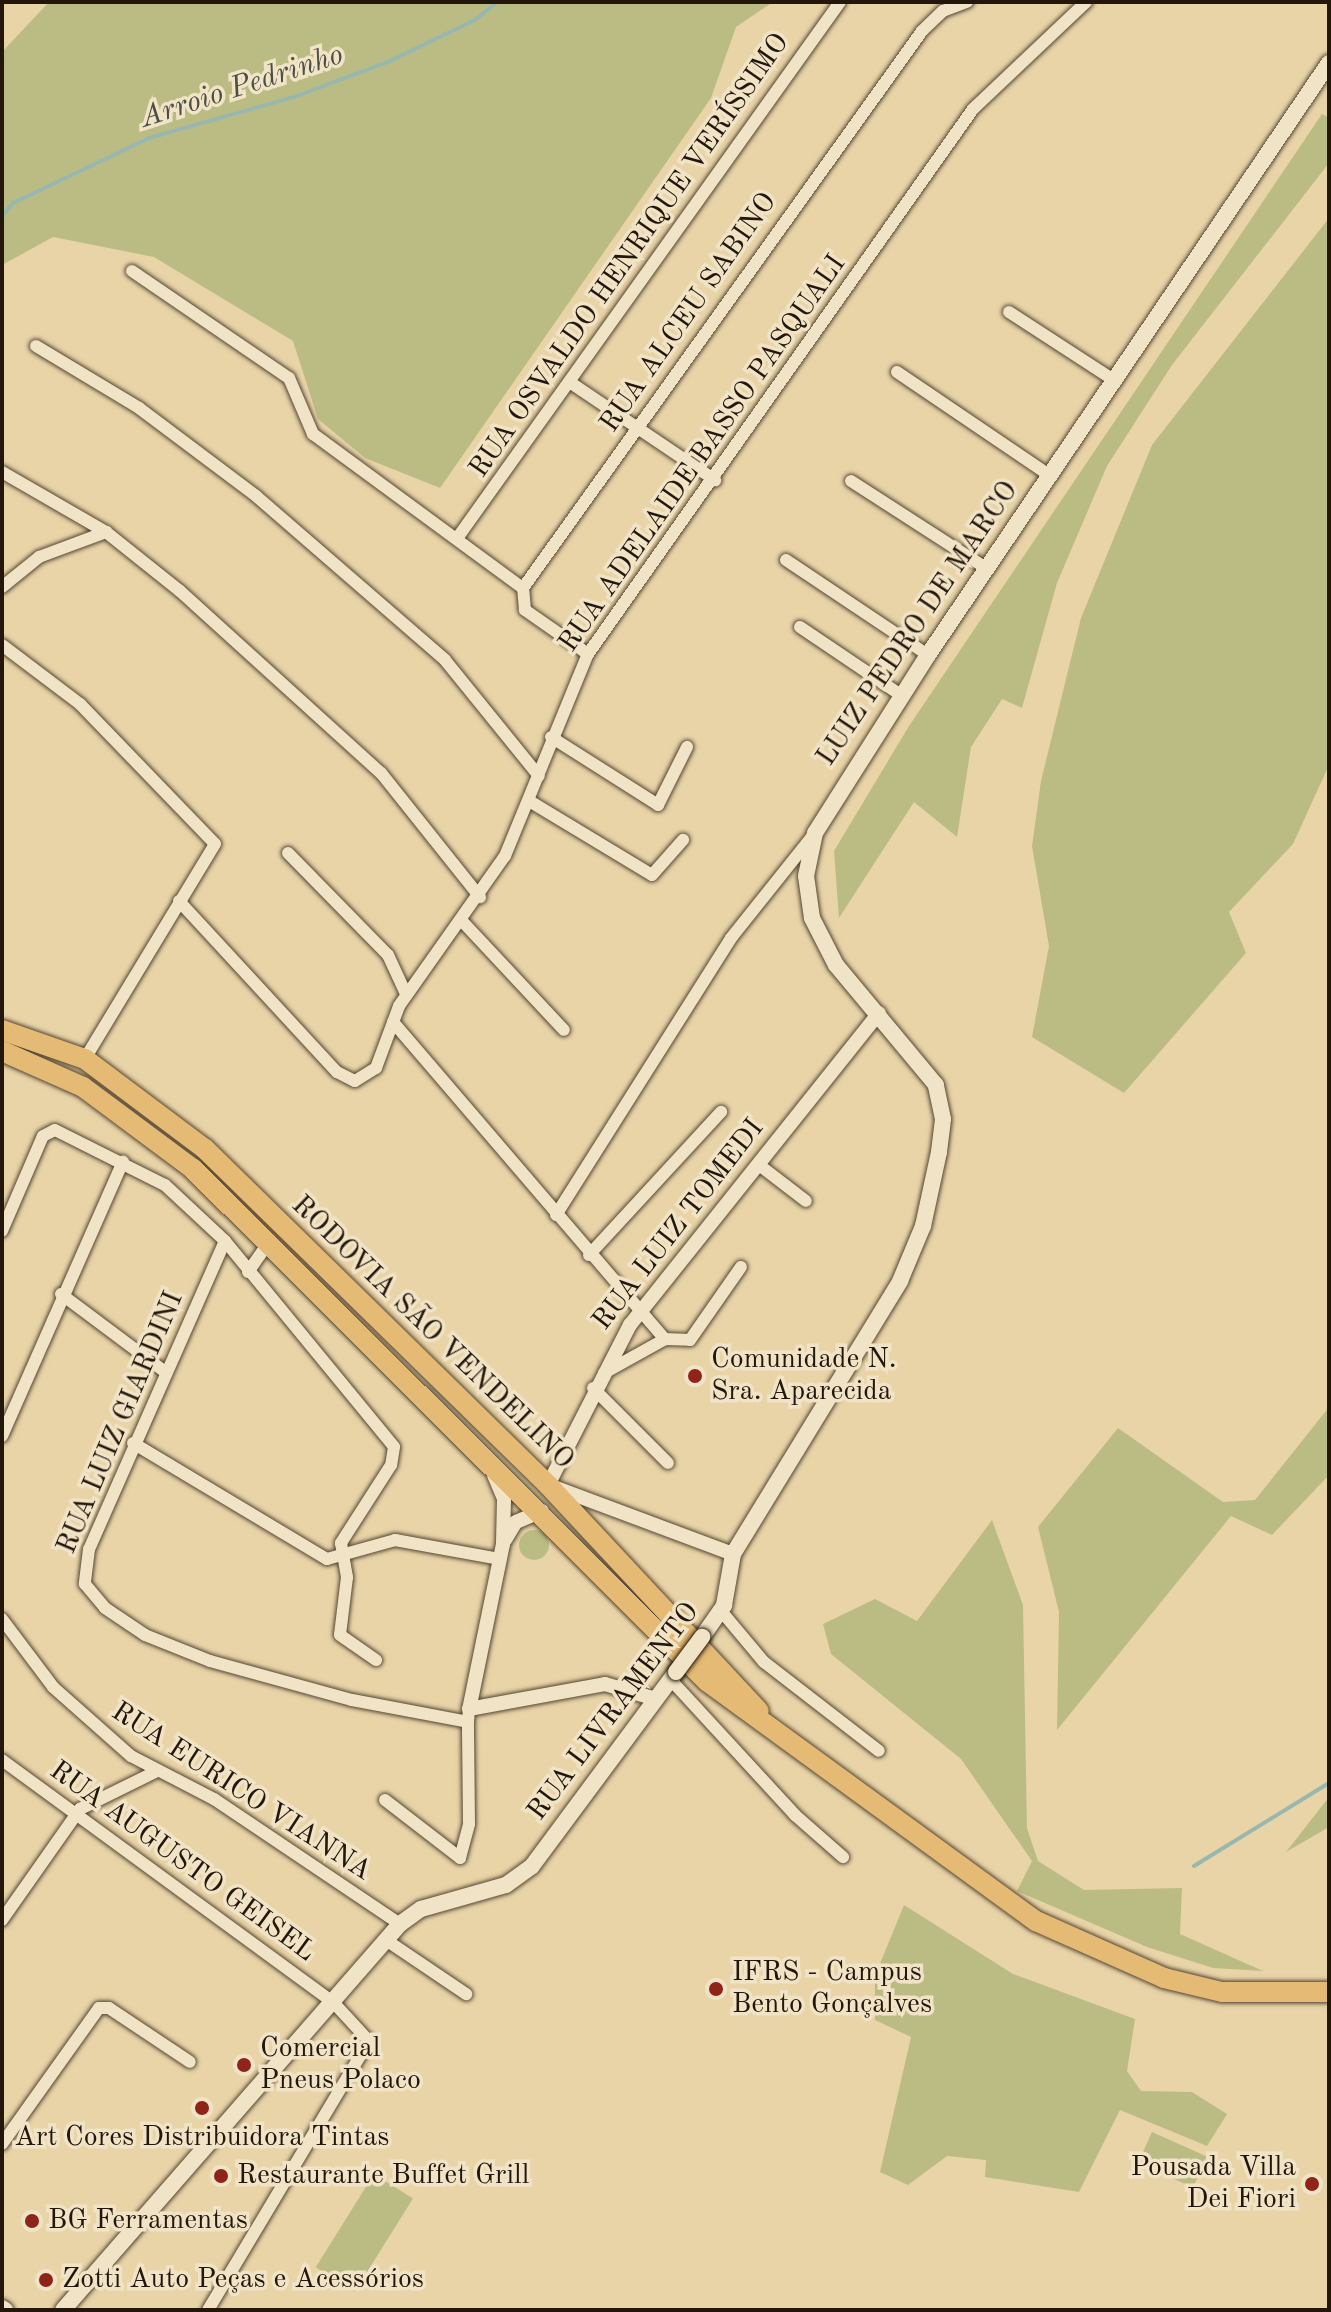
<!DOCTYPE html>
<html>
<head>
<meta charset="utf-8">
<style>
	body { margin:0 }
	#map { position:relative; width:1331px; height:2312px; overflow:hidden; background:#e9d4a8; font-family:"Old Standard TT",serif }
	div>[style] { position:absolute }
	.green>* { inset:0; background:#bbbc84; transform-origin:0 0 }
	.round { border-radius:50% }
	.stream>* { height:4px; margin:-2px; padding:0 2px; transform-origin:2px; border-radius:2px; background:#98b7ae }
	.roads { filter:drop-shadow(0 0 2px #544632) drop-shadow(0 0 2px #544632) }
	.minor>* { height:12px; margin:-6px; padding:0 6px; transform-origin:6px; border-radius:6px; background:#f1e3c6 }
	.tertiary>* { height:14px; margin:-7px; padding:0 7px; transform-origin:7px; border-radius:7px; background:#f1e3c6 }
	.secondary>* { height:16px; margin:-8px; padding:0 8px; transform-origin:8px; border-radius:8px; background:#f1e3c6 }
	.trunk>* { height:20px; margin:-10px; padding:0 10px; transform-origin:10px; border-radius:10px; background:#e4ba74 }
	.bridges { filter:drop-shadow(0 0 2px #23170b) drop-shadow(0 0 2px #23170b) }
	.secondary-bridge>* { height:16px; margin:-8px; padding:0 8px; transform-origin:8px; border-radius:8px; background:#f1e3c6 }
	.dots>* { width:22px; height:22px; translate:-50% -50%; box-sizing:border-box; border:4px solid #f1e3c6; border-radius:50% }
	span { translate:-50% -50%; white-space:nowrap; text-align:center; line-height:1.15; -webkit-text-stroke:7px #f1e3c6; paint-order:stroke }
	.street-label { font-size:28px; color:#23170b }
	.poi-label { font-size:28px; color:#23170b }
	.left { translate:0 -50%; text-align:left }
	.right { translate:-100% -50%; text-align:right }
	.water-label { font-size:30px; color:#4c4f44; font-style:italic }
	.frame { position:absolute; inset:0; border:4px solid #23170b; pointer-events:none }
</style>
</head>
<body>
<div id="map">
	<div class="green">
		<div style="clip-path:polygon(49px 2px,773px 2px,736px 27px,711px 98px,440px 488px,365px 458px,318px 419px,293px 341px,154px 257px,53px 237px,2px 265px,2px 52px)"></div>
		<div style="clip-path:polygon(1322px 114px,1329px 118px,1329px 163px,1172px 365px,1107px 466px,1057px 583px,1022px 708px,1002px 699px,971px 747px,957px 837px,914px 802px,839px 918px,834px 851px,909px 726px)"></div>
		<div style="clip-path:polygon(1329px 218px,1329px 765px,1293px 844px,1229px 912px,1246px 953px,1124px 1093px,1032px 1037px,1049px 946px,1032px 846px,1041px 781px,1081px 618px,1152px 445px)"></div>
		<div style="clip-path:polygon(1329px 1407px,1329px 1475px,1272px 1535px,1231px 1516px,1057px 1730px,1059px 1612px,1038px 1527px,1118px 1428px,1223px 1502px,1255px 1500px)"></div>
		<div style="clip-path:polygon(992px 1520px,1023px 1605px,1027px 1828px,1038px 1861px,1084px 1890px,1182px 1888px,1180px 1934px,1263px 1971px,1213px 1968px,1147px 1947px,1017px 1891px,1032px 1861px,961px 1759px,831px 1654px,823px 1624px,875px 1599px,917px 1621px)"></div>
		<div class="round" style="left:519px;top:1530px;width:30px;height:30px"></div>
		<div style="clip-path:polygon(1329px 1797px,1329px 1827px,1286px 1852px)"></div>
		<div style="clip-path:polygon(904px 1905px,1013px 1974px,1135px 2019px,1127px 2071px,1141px 2091px,1192px 2092px,1227px 2114px,1207px 2146px,1120px 2110px,1079px 2192px,985px 2177px,986px 2160px,947px 2156px,908px 2185px,880px 2172px,911px 2037px,875px 2020px,875px 1976px)"></div>
		<div style="left:1152px;top:2132px;width:60px;height:34px;rotate:24deg"></div>
		<div style="left:374px;top:2174px;width:46px;height:110px;rotate:32deg"></div>
	</div>
	<div class="stream">
		<div style="left:2px;top:216px;width:17px;rotate:-50deg"></div>
		<div style="left:13px;top:203px;width:151px;rotate:-25.5deg"></div>
		<div style="left:149px;top:138px;width:151px;rotate:-15.8deg"></div>
		<div style="left:294px;top:97px;width:103px;rotate:-20.6deg"></div>
		<div style="left:390px;top:61px;width:94px;rotate:-25.8deg"></div>
		<div style="left:475px;top:20px;width:28px;rotate:-39deg"></div>
		<div style="left:1194px;top:1866px;width:158px;rotate:-31.6deg"></div>
	</div>
	<div class="roads">
		<div class="minor">
			<div style="left:132px;top:271px;width:190px;rotate:34.3deg"></div>
			<div style="left:289px;top:378px;width:61px;rotate:66.8deg"></div>
			<div style="left:313px;top:434px;width:260px;rotate:36.3deg"></div>
			<div style="left:1009px;top:312px;width:123px;rotate:33deg"></div>
			<div style="left:36px;top:346px;width:120px;rotate:31deg"></div>
			<div style="left:139px;top:408px;width:146px;rotate:36.9deg"></div>
			<div style="left:256px;top:496px;width:250px;rotate:40.9deg"></div>
			<div style="left:445px;top:660px;width:149px;rotate:51deg"></div>
			<div style="left:897px;top:372px;width:184px;rotate:34.1deg"></div>
			<div style="left:571px;top:383px;width:174px;rotate:34deg"></div>
			<div style="left:2px;top:472px;width:120px;rotate:30deg"></div>
			<div style="left:106px;top:532px;width:95px;rotate:38.6deg"></div>
			<div style="left:180px;top:591px;width:271px;rotate:42.2deg"></div>
			<div style="left:381px;top:773px;width:159px;rotate:51.4deg"></div>
			<div style="left:851px;top:481px;width:161px;rotate:32.8deg"></div>
			<div style="left:458px;top:537px;width:657px;rotate:-54.47deg"></div>
			<div style="left:786px;top:560px;width:171px;rotate:33.8deg"></div>
			<div style="left:2px;top:587px;width:48px;rotate:-39deg"></div>
			<div style="left:39px;top:557px;width:72px;rotate:-20.5deg"></div>
			<div style="left:800px;top:627px;width:122px;rotate:34deg"></div>
			<div style="left:2px;top:645px;width:98px;rotate:37.1deg"></div>
			<div style="left:80px;top:704px;width:194px;rotate:46deg"></div>
			<div style="left:215px;top:844px;width:251px;rotate:121.2deg"></div>
			<div style="left:588px;top:654px;width:77px;rotate:-145.1deg"></div>
			<div style="left:525px;top:610px;width:22px;rotate:-95deg"></div>
			<div style="left:523px;top:588px;width:685px;rotate:-54.38deg"></div>
			<div style="left:922px;top:31px;width:29px;rotate:-44deg"></div>
			<div style="left:943px;top:11px;width:26px;rotate:-21deg"></div>
			<div style="left:551px;top:737px;width:127px;rotate:32.4deg"></div>
			<div style="left:658px;top:805px;width:65px;rotate:-63.4deg"></div>
			<div style="left:531px;top:802px;width:141px;rotate:31.1deg"></div>
			<div style="left:652px;top:875px;width:47px;rotate:-48.5deg"></div>
			<div style="left:288px;top:853px;width:143px;rotate:45.6deg"></div>
			<div style="left:388px;top:955px;width:43px;rotate:65.2deg"></div>
			<div style="left:179px;top:901px;width:233px;rotate:47.3deg"></div>
			<div style="left:337px;top:1072px;width:20px;rotate:27deg"></div>
			<div style="left:355px;top:1081px;width:25px;rotate:-32deg"></div>
			<div style="left:376px;top:1068px;width:66px;rotate:-69.6deg"></div>
			<div style="left:399px;top:1006px;width:184px;rotate:-54.8deg"></div>
			<div style="left:505px;top:856px;width:218px;rotate:-67.7deg"></div>
			<div style="left:588px;top:654px;width:667px;rotate:-54.76deg"></div>
			<div style="left:973px;top:109px;width:156px;rotate:-43.4deg"></div>
			<div style="left:462px;top:921px;width:149px;rotate:46.9deg"></div>
			<div style="left:393px;top:1022px;width:418px;rotate:49.4deg"></div>
			<div style="left:759px;top:1165px;width:59px;rotate:37.5deg"></div>
			<div style="left:556px;top:1215px;width:328px;rotate:-57.7deg"></div>
			<div style="left:731px;top:938px;width:133px;rotate:-51.4deg"></div>
			<div style="left:2px;top:1231px;width:103px;rotate:-66.7deg"></div>
			<div style="left:43px;top:1136px;width:13px;rotate:-27deg"></div>
			<div style="left:55px;top:1130px;width:123px;rotate:26.6deg"></div>
			<div style="left:165px;top:1185px;width:82px;rotate:43deg"></div>
			<div style="left:225px;top:1241px;width:266px;rotate:50.6deg"></div>
			<div style="left:394px;top:1447px;width:18px;rotate:99deg"></div>
			<div style="left:391px;top:1465px;width:93px;rotate:122.7deg"></div>
			<div style="left:341px;top:1543px;width:35px;rotate:80deg"></div>
			<div style="left:347px;top:1577px;width:58px;rotate:96.9deg"></div>
			<div style="left:340px;top:1635px;width:44px;rotate:34.8deg"></div>
			<div style="left:225px;top:1241px;width:337px;rotate:113.8deg"></div>
			<div style="left:89px;top:1549px;width:35px;rotate:97deg"></div>
			<div style="left:85px;top:1584px;width:31px;rotate:50deg"></div>
			<div style="left:105px;top:1608px;width:48px;rotate:34deg"></div>
			<div style="left:145px;top:1635px;width:70px;rotate:21.8deg"></div>
			<div style="left:210px;top:1661px;width:147px;rotate:15.4deg"></div>
			<div style="left:352px;top:1700px;width:118px;rotate:10.7deg"></div>
			<div style="left:468px;top:1722px;width:13px;rotate:-86deg"></div>
			<div style="left:589px;top:1255px;width:195px;rotate:-47.3deg"></div>
			<div style="left:248px;top:1272px;width:39px;rotate:-55deg"></div>
			<div style="left:61px;top:1294px;width:129px;rotate:36.8deg"></div>
			<div style="left:604px;top:1373px;width:70px;rotate:-29.1deg"></div>
			<div style="left:665px;top:1339px;width:25px;rotate:2deg"></div>
			<div style="left:690px;top:1340px;width:89px;rotate:-55.1deg"></div>
			<div style="left:593px;top:1388px;width:106px;rotate:45deg"></div>
			<div style="left:2px;top:1436px;width:300px;rotate:-66.2deg"></div>
			<div style="left:133px;top:1443px;width:226px;rotate:30.9deg"></div>
			<div style="left:327px;top:1559px;width:71px;rotate:-15.6deg"></div>
			<div style="left:395px;top:1540px;width:107px;rotate:10.3deg"></div>
			<div style="left:722px;top:1612px;width:65px;rotate:50deg"></div>
			<div style="left:764px;top:1662px;width:145px;rotate:37.7deg"></div>
			<div style="left:2px;top:1619px;width:85px;rotate:53.1deg"></div>
			<div style="left:53px;top:1687px;width:104px;rotate:41.5deg"></div>
			<div style="left:131px;top:1756px;width:93px;rotate:27.4deg"></div>
			<div style="left:214px;top:1799px;width:224px;rotate:33.9deg"></div>
			<div style="left:670px;top:1679px;width:185px;rotate:47.4deg"></div>
			<div style="left:795px;top:1815px;width:64px;rotate:41.2deg"></div>
			<div style="left:2px;top:1760px;width:410px;rotate:36.2deg"></div>
			<div style="left:333px;top:2002px;width:53px;rotate:47.3deg"></div>
			<div style="left:369px;top:2041px;width:313px;rotate:120.9deg"></div>
			<div style="left:385px;top:1800px;width:95px;rotate:37.7deg"></div>
			<div style="left:460px;top:1858px;width:35px;rotate:-75deg"></div>
			<div style="left:469px;top:1824px;width:102px;rotate:-90.6deg"></div>
			<div style="left:2px;top:1920px;width:136px;rotate:-54.9deg"></div>
			<div style="left:80px;top:1809px;width:84px;rotate:-26.3deg"></div>
			<div style="left:386px;top:1940px;width:97px;rotate:34deg"></div>
			<div style="left:2px;top:2144px;width:167px;rotate:-54.5deg"></div>
			<div style="left:99px;top:2008px;width:10px"></div>
			<div style="left:109px;top:2008px;width:97px;rotate:33.7deg"></div>
		</div>
		<div class="tertiary">
			<div style="left:494px;top:1475px;width:26px;rotate:67deg"></div>
			<div style="left:504px;top:1499px;width:45px;rotate:91.3deg"></div>
			<div style="left:503px;top:1544px;width:168px;rotate:101.6deg"></div>
			<div style="left:469px;top:1709px;width:138px;rotate:-10.4deg"></div>
			<div style="left:605px;top:1684px;width:53px;rotate:16.4deg"></div>
			<div style="left:505px;top:1540px;width:21px;rotate:-59deg"></div>
			<div style="left:516px;top:1522px;width:28px;rotate:-23deg"></div>
			<div style="left:733px;top:1554px;width:197px;rotate:-159.5deg"></div>
			<div style="left:548px;top:1485px;width:180px;rotate:-62.9deg"></div>
			<div style="left:630px;top:1325px;width:399px;rotate:-51.4deg"></div>
		</div>
		<div class="secondary">
			<div style="left:702px;top:1637px;width:39px;rotate:-55deg"></div>
			<div style="left:724px;top:1605px;width:52px;rotate:-80deg"></div>
			<div style="left:733px;top:1554px;width:320px;rotate:-58.5deg"></div>
			<div style="left:900px;top:1281px;width:60px;rotate:-67.3deg"></div>
			<div style="left:923px;top:1226px;width:76px;rotate:-77.8deg"></div>
			<div style="left:939px;top:1152px;width:33px;rotate:-83deg"></div>
			<div style="left:943px;top:1119px;width:35px;rotate:-102deg"></div>
			<div style="left:936px;top:1085px;width:156px;rotate:-129.8deg"></div>
			<div style="left:836px;top:965px;width:53px;rotate:-117.1deg"></div>
			<div style="left:812px;top:918px;width:42px;rotate:-98.1deg"></div>
			<div style="left:806px;top:876px;width:44px;rotate:-78.2deg"></div>
			<div style="left:815px;top:833px;width:211px;rotate:-57.6deg"></div>
			<div style="left:928px;top:655px;width:715px;rotate:-55.89deg"></div>
			<div style="left:2px;top:2308px;width:4px;rotate:34deg"></div>
			<div style="left:63px;top:2310px;width:512px;rotate:-48.88deg"></div>
			<div style="left:400px;top:1924px;width:26px;rotate:-36deg"></div>
			<div style="left:421px;top:1909px;width:88px;rotate:-15.8deg"></div>
			<div style="left:506px;top:1885px;width:32px;rotate:-36deg"></div>
			<div style="left:532px;top:1866px;width:242px;rotate:-53.4deg"></div>
		</div>
		<div class="trunk">
			<div style="left:2px;top:1030px;width:88px;rotate:19.3deg"></div>
			<div style="left:85px;top:1059px;width:150px;rotate:36.9deg"></div>
			<div style="left:205px;top:1149px;width:480px;rotate:44.4deg"></div>
			<div style="left:548px;top:1485px;width:309px;rotate:47deg"></div>
			<div style="left:2px;top:1051px;width:89px;rotate:24deg"></div>
			<div style="left:83px;top:1087px;width:137px;rotate:36.7deg"></div>
			<div style="left:193px;top:1169px;width:727px;rotate:44.89deg"></div>
			<div style="left:708px;top:1682px;width:406px;rotate:36.1deg"></div>
			<div style="left:1036px;top:1921px;width:140px;rotate:24deg"></div>
			<div style="left:1164px;top:1978px;width:60px;rotate:13.6deg"></div>
			<div style="left:1222px;top:1992px;width:107px"></div>
		</div>
	</div>
	<div class="bridges">
		<div class="secondary-bridge">
			<div style="left:676px;top:1672px;width:44px;rotate:-53.4deg"></div>
		</div>
	</div>
	<div class="dots">
		<div style="left:695px;top:1376px;background:#8f2418"></div>
		<div style="left:716px;top:1989px;background:#8f2418"></div>
		<div style="left:244px;top:2065px;background:#8f2418"></div>
		<div style="left:202px;top:2108px;background:#8f2418"></div>
		<div style="left:221px;top:2176px;background:#8f2418"></div>
		<div style="left:1312px;top:2184px;background:#8f2418"></div>
		<div style="left:32px;top:2221px;background:#8f2418"></div>
		<div style="left:46px;top:2280px;background:#8f2418"></div>
	</div>
	<div class="street-label">
		<span style="left:630px;top:256px;rotate:-55deg">RUA OSVALDO HENRIQUE VERÍSSIMO</span>
		<span style="left:689px;top:313px;rotate:-55deg">RUA ALCEU SABINO</span>
		<span style="left:703px;top:454px;rotate:-55deg">RUA ADELAIDE BASSO PASQUALI</span>
		<span style="left:918px;top:624px;rotate:-56deg">LUIZ PEDRO DE MARCO</span>
		<span style="left:679px;top:1225px;rotate:-52deg">RUA LUIZ TOMEDI</span>
		<span style="left:432px;top:1333px;rotate:44deg">RODOVIA SÃO VENDELINO</span>
		<span style="left:121px;top:1423px;rotate:-67deg">RUA LUIZ GIARDINI</span>
		<span style="left:614px;top:1712px;rotate:-53deg">RUA LIVRAMENTO</span>
		<span style="left:241px;top:1792px;rotate:33deg">RUA EURICO VIANNA</span>
		<span style="left:182px;top:1862px;rotate:36deg">RUA AUGUSTO GEISEL</span>
	</div>
	<div class="poi-label">
		<span class="left" style="left:711px;top:1376px">Comunidade N.<br>Sra. Aparecida</span>
		<span class="left" style="left:732px;top:1989px">IFRS - Campus<br>Bento Gonçalves</span>
		<span class="left" style="left:260px;top:2065px">Comercial<br>Pneus Polaco</span>
		<span style="left:202px;top:2138px">Art Cores Distribuidora Tintas</span>
		<span class="right" style="left:1296px;top:2184px">Pousada Villa<br>Dei Fiori</span>
		<span class="left" style="left:237px;top:2176px">Restaurante Buffet Grill</span>
		<span class="left" style="left:48px;top:2221px">BG Ferramentas</span>
		<span class="left" style="left:62px;top:2280px">Zotti Auto Peças e Acessórios</span>
	</div>
	<div class="water-label">
		<span style="left:242px;top:87px;rotate:-18deg">Arroio Pedrinho</span>
	</div>
	<div class="frame"></div>
</div>
</body>
</html>
